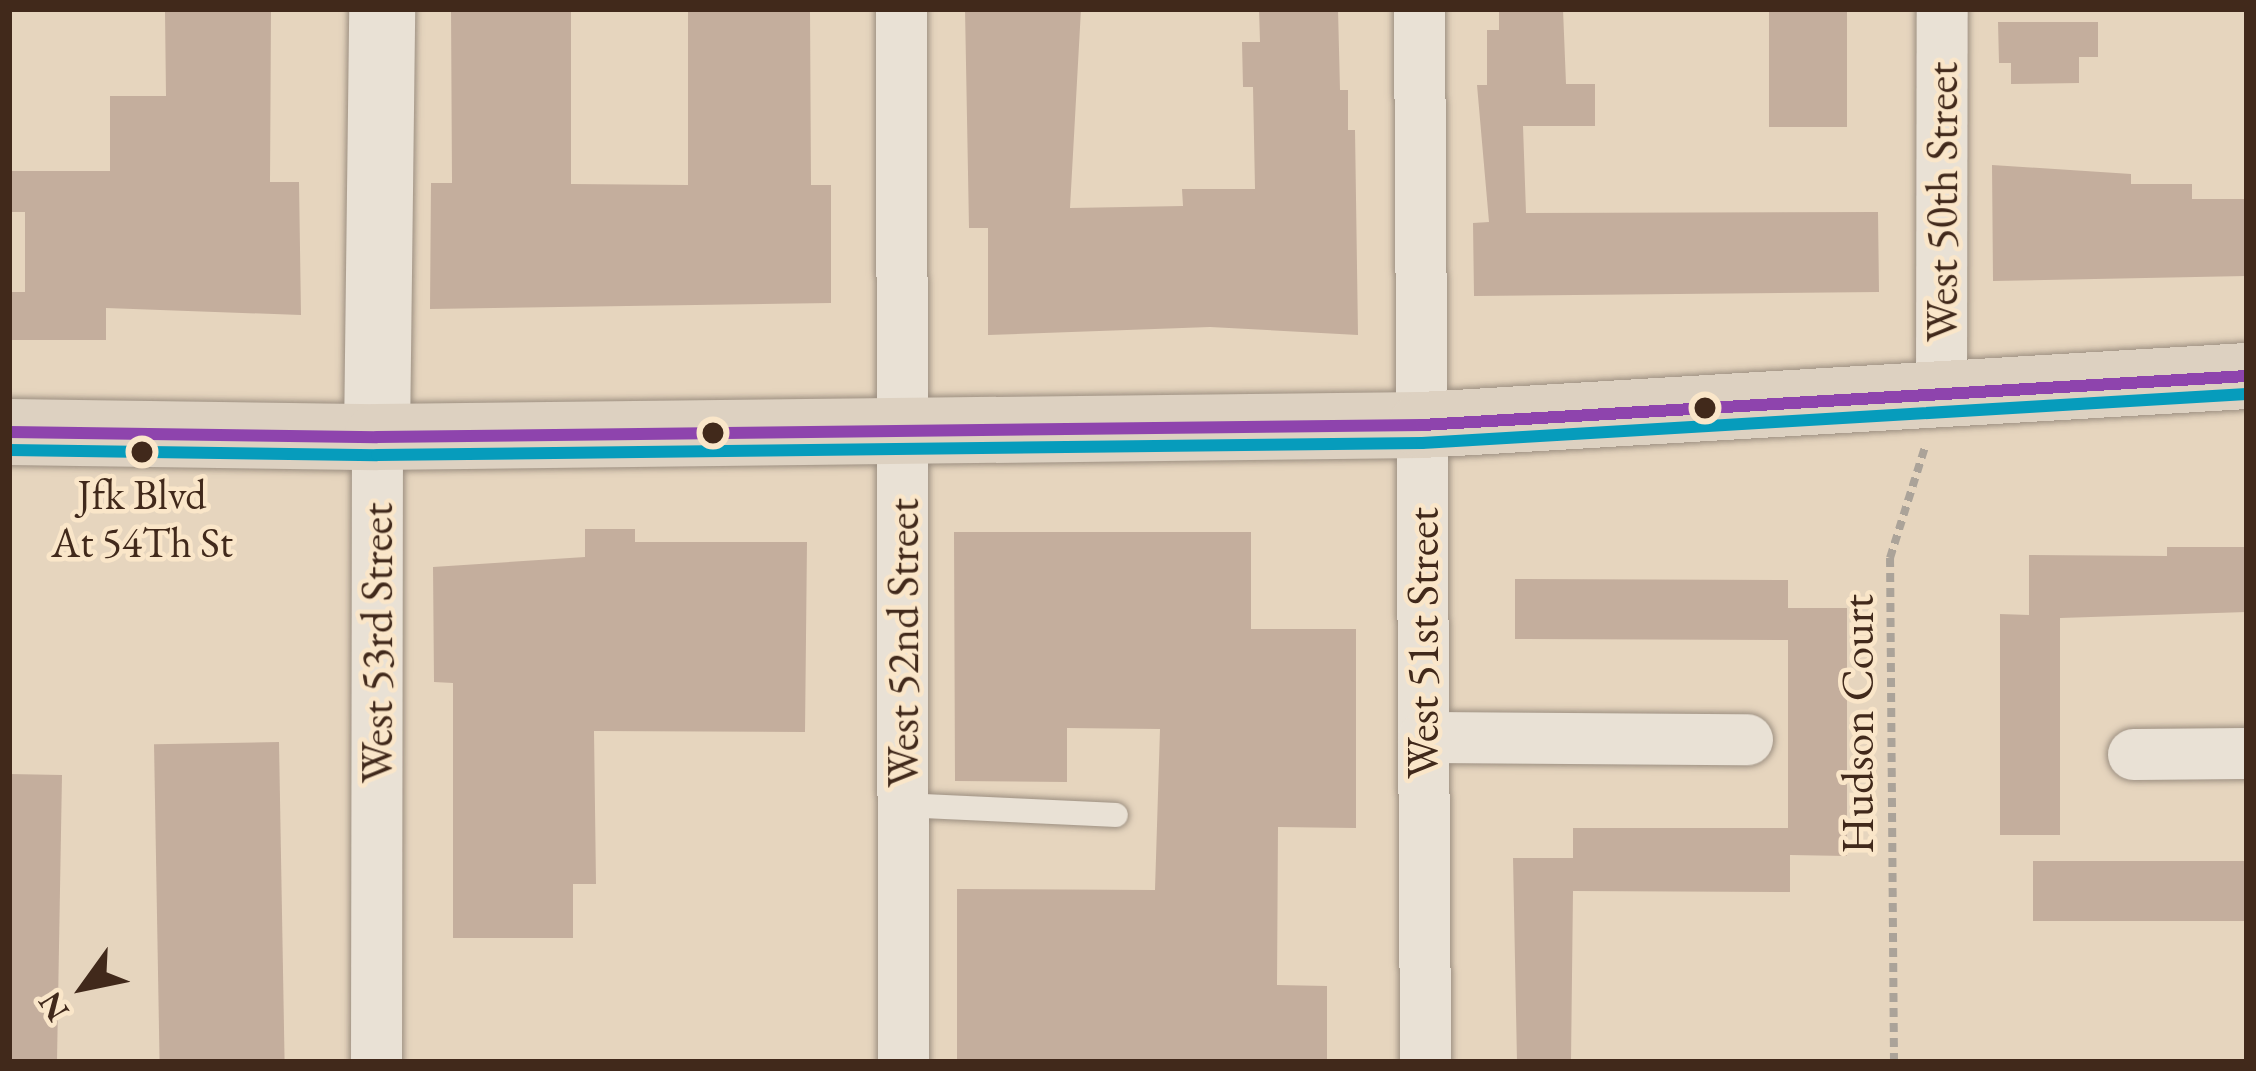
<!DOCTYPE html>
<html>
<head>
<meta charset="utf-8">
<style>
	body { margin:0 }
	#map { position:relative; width:2256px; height:1071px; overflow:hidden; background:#e6d5be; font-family:"EB Garamond",serif }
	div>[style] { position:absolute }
	.building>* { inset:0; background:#c4ae9d; transform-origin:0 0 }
	.path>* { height:8px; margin-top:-4px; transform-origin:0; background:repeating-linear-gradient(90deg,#aba399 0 9px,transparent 0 15px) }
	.roads { filter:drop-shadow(0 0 3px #9c8f81) drop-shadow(0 0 3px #9c8f81) }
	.lane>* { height:24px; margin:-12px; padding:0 12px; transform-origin:12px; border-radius:12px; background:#e9e1d5 }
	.street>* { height:51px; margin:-25.5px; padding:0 25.5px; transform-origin:25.5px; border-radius:25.5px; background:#e9e1d5 }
	.secondary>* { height:66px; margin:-33px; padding:0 33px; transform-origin:33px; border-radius:33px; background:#e9e1d5 }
	.primary>* { height:66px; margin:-33px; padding:0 33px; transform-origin:33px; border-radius:33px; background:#ddd1c1 }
	.bus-1>* { height:12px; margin:-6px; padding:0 6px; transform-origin:6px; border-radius:6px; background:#8e44ad }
	.bus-2>* { height:12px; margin:-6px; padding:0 6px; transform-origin:6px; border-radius:6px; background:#069cbc }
	.dots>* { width:33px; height:33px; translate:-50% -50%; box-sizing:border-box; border:6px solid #fae6c9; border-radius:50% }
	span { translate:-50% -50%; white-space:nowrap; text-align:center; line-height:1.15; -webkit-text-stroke:9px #fae6c9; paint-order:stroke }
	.bus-label { font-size:42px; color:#41291b }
	.street-label { font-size:45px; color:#41291b }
	.frame { position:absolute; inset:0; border:12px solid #41291b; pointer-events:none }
	.north { position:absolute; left:24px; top:927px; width:120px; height:120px; -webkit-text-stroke:9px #fae6c9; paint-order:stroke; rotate:237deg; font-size:33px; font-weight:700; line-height:48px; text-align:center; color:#41291b }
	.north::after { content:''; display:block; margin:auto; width:42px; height:54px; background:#41291b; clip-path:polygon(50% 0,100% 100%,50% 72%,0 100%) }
</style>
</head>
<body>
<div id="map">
	<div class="building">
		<div style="clip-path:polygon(451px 9px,571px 9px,571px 184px,688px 185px,688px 9px,810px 9px,811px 185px,831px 185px,831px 303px,430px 309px,431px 183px,452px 183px)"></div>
		<div style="clip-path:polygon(965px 9px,1081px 9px,1070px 208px,1183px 206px,1182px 189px,1255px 189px,1253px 87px,1243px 87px,1242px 42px,1260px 42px,1259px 9px,1338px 9px,1340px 90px,1348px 90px,1348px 130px,1355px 130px,1358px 335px,1210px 327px,988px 335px,988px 228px,969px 228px)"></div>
		<div style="clip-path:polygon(1499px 9px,1563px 9px,1566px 84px,1595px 84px,1595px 126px,1523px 126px,1526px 213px,1878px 212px,1879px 292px,1474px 296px,1473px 223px,1489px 222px,1477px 85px,1487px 85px,1487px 30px,1499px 30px)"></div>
		<div style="left:1769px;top:9px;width:78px;height:118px"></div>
		<div style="clip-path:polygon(271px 11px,270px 182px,299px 182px,301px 315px,106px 308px,106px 340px,9px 340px,9px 292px,25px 292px,25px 212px,9px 212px,9px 171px,110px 171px,110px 96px,166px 96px,165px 12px)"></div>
		<div style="clip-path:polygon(1998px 22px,2098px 22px,2098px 57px,2079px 57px,2079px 83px,2011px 84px,2011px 63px,1999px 63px)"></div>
		<div style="clip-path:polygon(1992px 165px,2131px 174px,2131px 184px,2192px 184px,2192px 199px,2245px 199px,2246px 276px,1993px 281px)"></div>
		<div style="clip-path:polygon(585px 529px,635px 529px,635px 542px,807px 542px,805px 732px,594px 731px,596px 884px,573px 884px,573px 938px,453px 938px,453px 683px,434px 682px,433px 567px,585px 557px)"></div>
		<div style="clip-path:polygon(954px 532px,1251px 532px,1251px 629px,1356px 629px,1356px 828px,1278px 827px,1277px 985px,1327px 986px,1327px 1062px,957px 1062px,957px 889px,1155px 890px,1160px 729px,1067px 728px,1067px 782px,955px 781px)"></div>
		<div style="clip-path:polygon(2167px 547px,2247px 547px,2247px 612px,2060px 618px,2060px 835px,2000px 835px,2000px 614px,2029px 615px,2029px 555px,2167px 556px)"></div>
		<div style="clip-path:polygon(1515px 579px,1788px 580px,1788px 608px,1847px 608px,1847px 856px,1790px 855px,1790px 892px,1573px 891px,1571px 1062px,1517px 1062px,1513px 858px,1573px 858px,1573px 828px,1788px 828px,1788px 640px,1515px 639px)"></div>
		<div style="left:279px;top:742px;width:320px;height:125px;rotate:89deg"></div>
		<div style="left:62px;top:775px;width:287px;height:53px;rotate:91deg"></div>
		<div style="left:2033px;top:861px;width:214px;height:60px"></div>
	</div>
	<div class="path">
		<div style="left:1894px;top:1062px;width:504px;rotate:-90.45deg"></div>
		<div style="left:1890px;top:558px;width:116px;rotate:-72.5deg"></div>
	</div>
	<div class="roads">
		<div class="lane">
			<div style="left:903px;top:805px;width:213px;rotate:2.7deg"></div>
		</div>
		<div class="street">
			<div style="left:901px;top:9px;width:1053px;rotate:89.89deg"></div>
			<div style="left:1419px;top:9px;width:1053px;rotate:89.67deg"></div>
			<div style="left:1941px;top:394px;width:385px;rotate:-89.9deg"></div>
			<div style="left:1423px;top:737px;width:324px;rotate:0.4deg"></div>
			<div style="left:2133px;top:754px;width:114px;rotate:-0.5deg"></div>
			<div style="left:376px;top:1062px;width:625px;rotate:-89.91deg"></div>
		</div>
		<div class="secondary">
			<div style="left:377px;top:437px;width:428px;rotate:-89.3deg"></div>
		</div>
		<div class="primary">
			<div style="left:9px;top:432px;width:368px;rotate:0.8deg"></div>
			<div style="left:377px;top:437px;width:1045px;rotate:-0.66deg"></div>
			<div style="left:1422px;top:425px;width:826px;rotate:-3.4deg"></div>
		</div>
	</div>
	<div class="bus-1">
		<div style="left:9px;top:432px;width:368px;rotate:0.8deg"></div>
		<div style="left:377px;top:437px;width:1045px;rotate:-0.66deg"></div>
		<div style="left:1422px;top:425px;width:826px;rotate:-3.4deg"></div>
	</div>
	<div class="bus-2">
		<div style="left:9px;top:450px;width:368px;rotate:0.8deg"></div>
		<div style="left:377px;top:455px;width:1045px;rotate:-0.66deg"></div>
		<div style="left:1422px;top:443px;width:826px;rotate:-3.4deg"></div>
	</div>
	<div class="dots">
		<div style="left:1705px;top:408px;background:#41291b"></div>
		<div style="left:713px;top:433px;background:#41291b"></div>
		<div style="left:142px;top:452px;background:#41291b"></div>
	</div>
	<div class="bus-label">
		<span style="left:142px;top:519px">Jfk Blvd<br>At 54Th St</span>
	</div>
	<div class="street-label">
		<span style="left:1942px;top:202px;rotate:-90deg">West 50th Street</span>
		<span style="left:377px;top:643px;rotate:-90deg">West 53rd Street</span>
		<span style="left:903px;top:643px;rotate:-90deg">West 52nd Street</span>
		<span style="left:1423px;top:643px;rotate:-90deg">West 51st Street</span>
		<span style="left:1858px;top:724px;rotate:-90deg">Hudson Court</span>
	</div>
	<div class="frame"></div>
	<div class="north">N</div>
</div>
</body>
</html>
